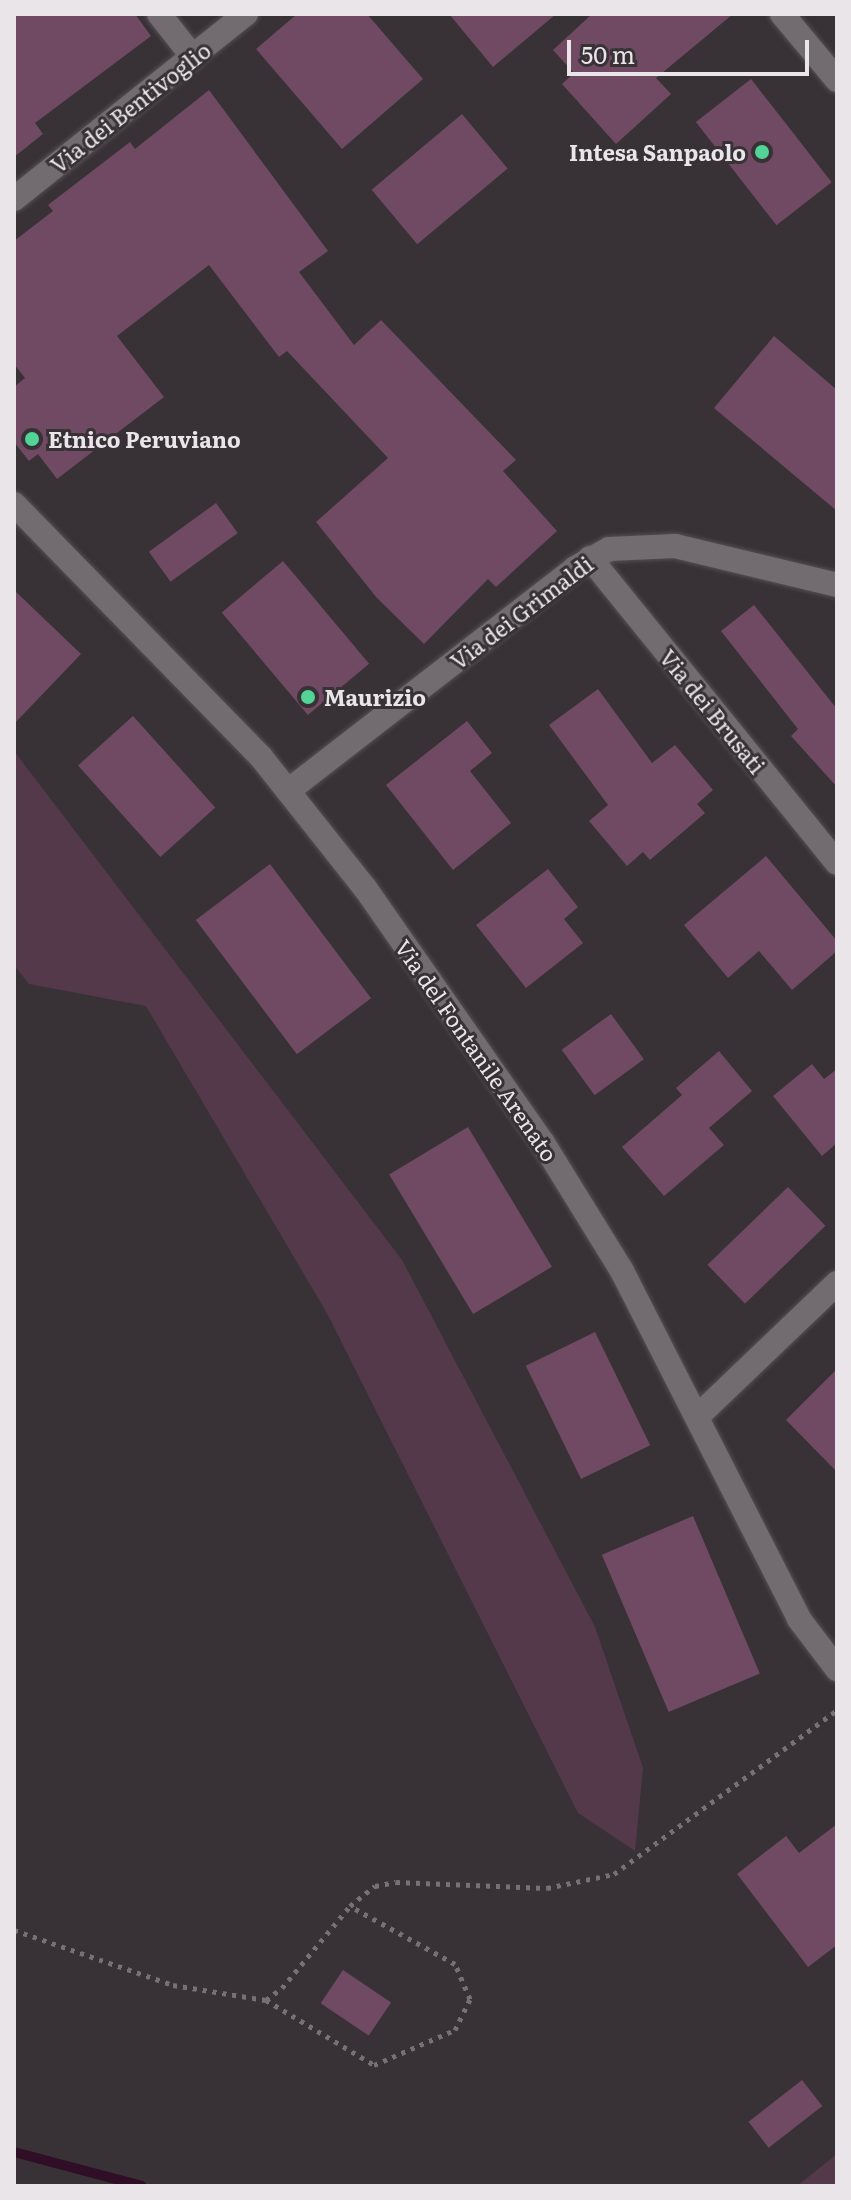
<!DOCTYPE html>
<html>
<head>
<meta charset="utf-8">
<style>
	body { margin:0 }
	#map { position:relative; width:851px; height:2200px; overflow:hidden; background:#383236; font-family:Literata,serif }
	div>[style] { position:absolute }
	.green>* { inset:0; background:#54394b }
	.stream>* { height:10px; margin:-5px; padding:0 5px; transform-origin:5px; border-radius:5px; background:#2f0e26 }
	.building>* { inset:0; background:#704963; transform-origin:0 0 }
	.path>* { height:5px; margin-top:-2.5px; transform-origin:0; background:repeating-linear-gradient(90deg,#767174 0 4px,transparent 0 10px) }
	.roads { filter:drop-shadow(0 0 2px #544f53) drop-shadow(0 0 2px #544f53) }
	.minor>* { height:24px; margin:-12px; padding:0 12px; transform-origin:12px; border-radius:12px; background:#726c70 }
	.secondary>* { height:24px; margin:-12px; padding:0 12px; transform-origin:12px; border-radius:12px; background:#726c70 }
	.dots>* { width:22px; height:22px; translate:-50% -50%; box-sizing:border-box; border:4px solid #383236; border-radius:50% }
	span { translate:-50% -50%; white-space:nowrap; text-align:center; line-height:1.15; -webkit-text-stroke:6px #383236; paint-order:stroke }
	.street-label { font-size:22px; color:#e9e5e8 }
	.poi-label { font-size:22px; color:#e9e5e8; font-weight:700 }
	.right { translate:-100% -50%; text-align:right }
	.left { translate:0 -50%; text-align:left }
	.frame { position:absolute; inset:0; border:16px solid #e9e5e8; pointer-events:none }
	.scale { position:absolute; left:567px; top:40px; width:242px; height:36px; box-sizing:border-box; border:4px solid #e9e5e8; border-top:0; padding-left:10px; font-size:24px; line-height:28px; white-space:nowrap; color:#e9e5e8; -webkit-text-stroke:6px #383236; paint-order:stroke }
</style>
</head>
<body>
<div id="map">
	<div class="green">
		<div style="clip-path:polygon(14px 751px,402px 1260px,595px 1627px,643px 1768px,635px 1851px,578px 1813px,328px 1315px,146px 1006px,29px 984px,14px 965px)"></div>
		<div style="clip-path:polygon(837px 2154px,837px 2186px,797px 2186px)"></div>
	</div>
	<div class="stream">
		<div style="left:14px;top:2152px;width:132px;rotate:14.9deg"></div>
	</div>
	<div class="building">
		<div style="clip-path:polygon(14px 14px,135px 14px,151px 36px,35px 123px,43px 134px,14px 157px)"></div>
		<div style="clip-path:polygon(297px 14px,367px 14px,423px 79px,342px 149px,256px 49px)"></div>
		<div style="clip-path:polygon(449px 14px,556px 14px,493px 67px)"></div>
		<div style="clip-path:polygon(592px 14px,733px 14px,656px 78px,671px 94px,616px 144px,562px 84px,574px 73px,553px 50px)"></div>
		<div style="left:751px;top:79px;width:131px;height:70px;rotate:52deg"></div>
		<div style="clip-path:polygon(209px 90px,328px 251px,299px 272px,354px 345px,381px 320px,516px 460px,503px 471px,557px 531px,496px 587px,488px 579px,424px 644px,377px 598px,316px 522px,388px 458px,287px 351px,279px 357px,209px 265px,117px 336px,164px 397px,57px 479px,38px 454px,29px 461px,14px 442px,14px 387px,25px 378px,14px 364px,14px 241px,53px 211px,48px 205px,130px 142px,135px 149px)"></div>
		<div style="left:462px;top:114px;width:71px;height:118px;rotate:50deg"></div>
		<div style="clip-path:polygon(774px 336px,837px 390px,837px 511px,714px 408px)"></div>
		<div style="left:216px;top:503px;width:37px;height:83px;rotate:54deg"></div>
		<div style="left:283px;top:561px;width:134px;height:80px;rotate:50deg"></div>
		<div style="clip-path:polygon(14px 590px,81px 654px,14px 724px)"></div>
		<div style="clip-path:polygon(754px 605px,837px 709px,837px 787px,791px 736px,798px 729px,721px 631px)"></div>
		<div style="clip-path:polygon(598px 689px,652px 763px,675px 745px,713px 790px,697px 804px,705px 813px,650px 860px,643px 852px,627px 866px,589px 821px,608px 805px,549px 725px)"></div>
		<div style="left:133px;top:716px;width:123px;height:74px;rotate:48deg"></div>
		<div style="clip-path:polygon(467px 721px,492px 753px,470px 771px,511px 823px,453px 870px,386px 785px)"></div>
		<div style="clip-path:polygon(766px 856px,837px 941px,837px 951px,792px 990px,759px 951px,728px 978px,684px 925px)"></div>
		<div style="left:270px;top:864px;width:168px;height:93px;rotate:53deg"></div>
		<div style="clip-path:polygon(548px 869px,578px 907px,564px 919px,583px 943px,526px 988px,476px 925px)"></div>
		<div style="left:611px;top:1014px;width:56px;height:61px;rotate:54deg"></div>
		<div style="clip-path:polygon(719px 1051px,752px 1091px,709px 1128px,724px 1145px,664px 1196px,622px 1147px,682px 1095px,676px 1088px)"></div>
		<div style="clip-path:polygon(812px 1064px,824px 1079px,837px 1069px,837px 1143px,822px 1156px,773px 1096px)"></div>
		<div style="left:468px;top:1127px;width:163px;height:92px;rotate:59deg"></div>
		<div style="left:788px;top:1187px;width:54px;height:112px;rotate:46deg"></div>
		<div style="left:595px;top:1332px;width:126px;height:77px;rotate:64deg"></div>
		<div style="clip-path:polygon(837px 1369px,837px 1472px,786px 1420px)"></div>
		<div style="left:693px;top:1516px;width:171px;height:99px;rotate:67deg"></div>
		<div style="clip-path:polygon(837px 1824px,837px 1945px,808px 1967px,737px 1874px,786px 1836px,799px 1853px)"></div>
		<div style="left:343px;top:1970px;width:58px;height:40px;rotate:34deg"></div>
		<div style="left:802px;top:2080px;width:33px;height:68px;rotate:52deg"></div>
	</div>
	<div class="path">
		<div style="left:14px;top:1930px;width:168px;rotate:19.1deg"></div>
		<div style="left:173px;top:1985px;width:94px;rotate:9.2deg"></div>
		<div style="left:266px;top:2000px;width:20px;rotate:-37deg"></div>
		<div style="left:282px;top:1988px;width:107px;rotate:-50.3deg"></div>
		<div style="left:350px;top:1906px;width:32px;rotate:-39deg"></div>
		<div style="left:375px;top:1886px;width:21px;rotate:-11deg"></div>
		<div style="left:396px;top:1882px;width:151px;rotate:2.3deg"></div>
		<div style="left:547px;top:1888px;width:68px;rotate:-11.8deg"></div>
		<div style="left:614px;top:1874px;width:277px;rotate:-36.3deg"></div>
		<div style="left:266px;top:2000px;width:126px;rotate:31deg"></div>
		<div style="left:374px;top:2065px;width:88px;rotate:-23.4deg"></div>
		<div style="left:455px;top:2030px;width:34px;rotate:-64deg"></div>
		<div style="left:470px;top:1999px;width:38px;rotate:-113deg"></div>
		<div style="left:455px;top:1964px;width:120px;rotate:-151.1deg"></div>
	</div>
	<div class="roads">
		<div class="minor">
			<div style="left:159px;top:14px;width:55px;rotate:51.7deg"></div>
			<div style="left:14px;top:199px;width:297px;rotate:-38.6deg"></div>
			<div style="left:14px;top:504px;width:354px;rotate:45.7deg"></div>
			<div style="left:261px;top:757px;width:167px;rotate:51.6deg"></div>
			<div style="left:365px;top:888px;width:311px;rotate:55.1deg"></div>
			<div style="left:543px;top:1143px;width:150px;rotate:58.3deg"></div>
			<div style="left:622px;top:1271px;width:390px;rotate:63deg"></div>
			<div style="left:799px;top:1619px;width:63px;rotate:52.8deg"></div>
			<div style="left:590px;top:558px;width:392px;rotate:51deg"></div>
			<div style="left:288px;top:791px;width:363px;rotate:-37.8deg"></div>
			<div style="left:575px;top:568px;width:39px;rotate:-29deg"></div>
			<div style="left:609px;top:549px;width:66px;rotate:-2.6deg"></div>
			<div style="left:675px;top:546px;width:167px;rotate:13.5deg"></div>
			<div style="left:699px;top:1415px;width:191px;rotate:-43.7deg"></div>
		</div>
		<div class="secondary">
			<div style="left:782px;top:14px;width:86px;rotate:50.2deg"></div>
		</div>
	</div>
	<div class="dots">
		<div style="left:762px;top:152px;background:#53d396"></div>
		<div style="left:32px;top:439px;background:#53d396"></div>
		<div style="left:308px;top:697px;background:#53d396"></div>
	</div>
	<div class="street-label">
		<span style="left:130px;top:107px;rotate:-38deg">Via dei Bentivoglio</span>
		<span style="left:521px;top:612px;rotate:-37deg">Via dei Grimaldi</span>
		<span style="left:713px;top:711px;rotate:51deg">Via dei Brusati</span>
		<span style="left:477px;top:1050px;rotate:55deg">Via del Fontanile Arenato</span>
	</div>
	<div class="poi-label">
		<span class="right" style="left:746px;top:152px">Intesa Sanpaolo</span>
		<span class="left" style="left:48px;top:439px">Etnico Peruviano</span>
		<span class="left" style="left:324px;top:697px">Maurizio</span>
	</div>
	<div class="frame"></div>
	<div class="scale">50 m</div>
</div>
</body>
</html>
